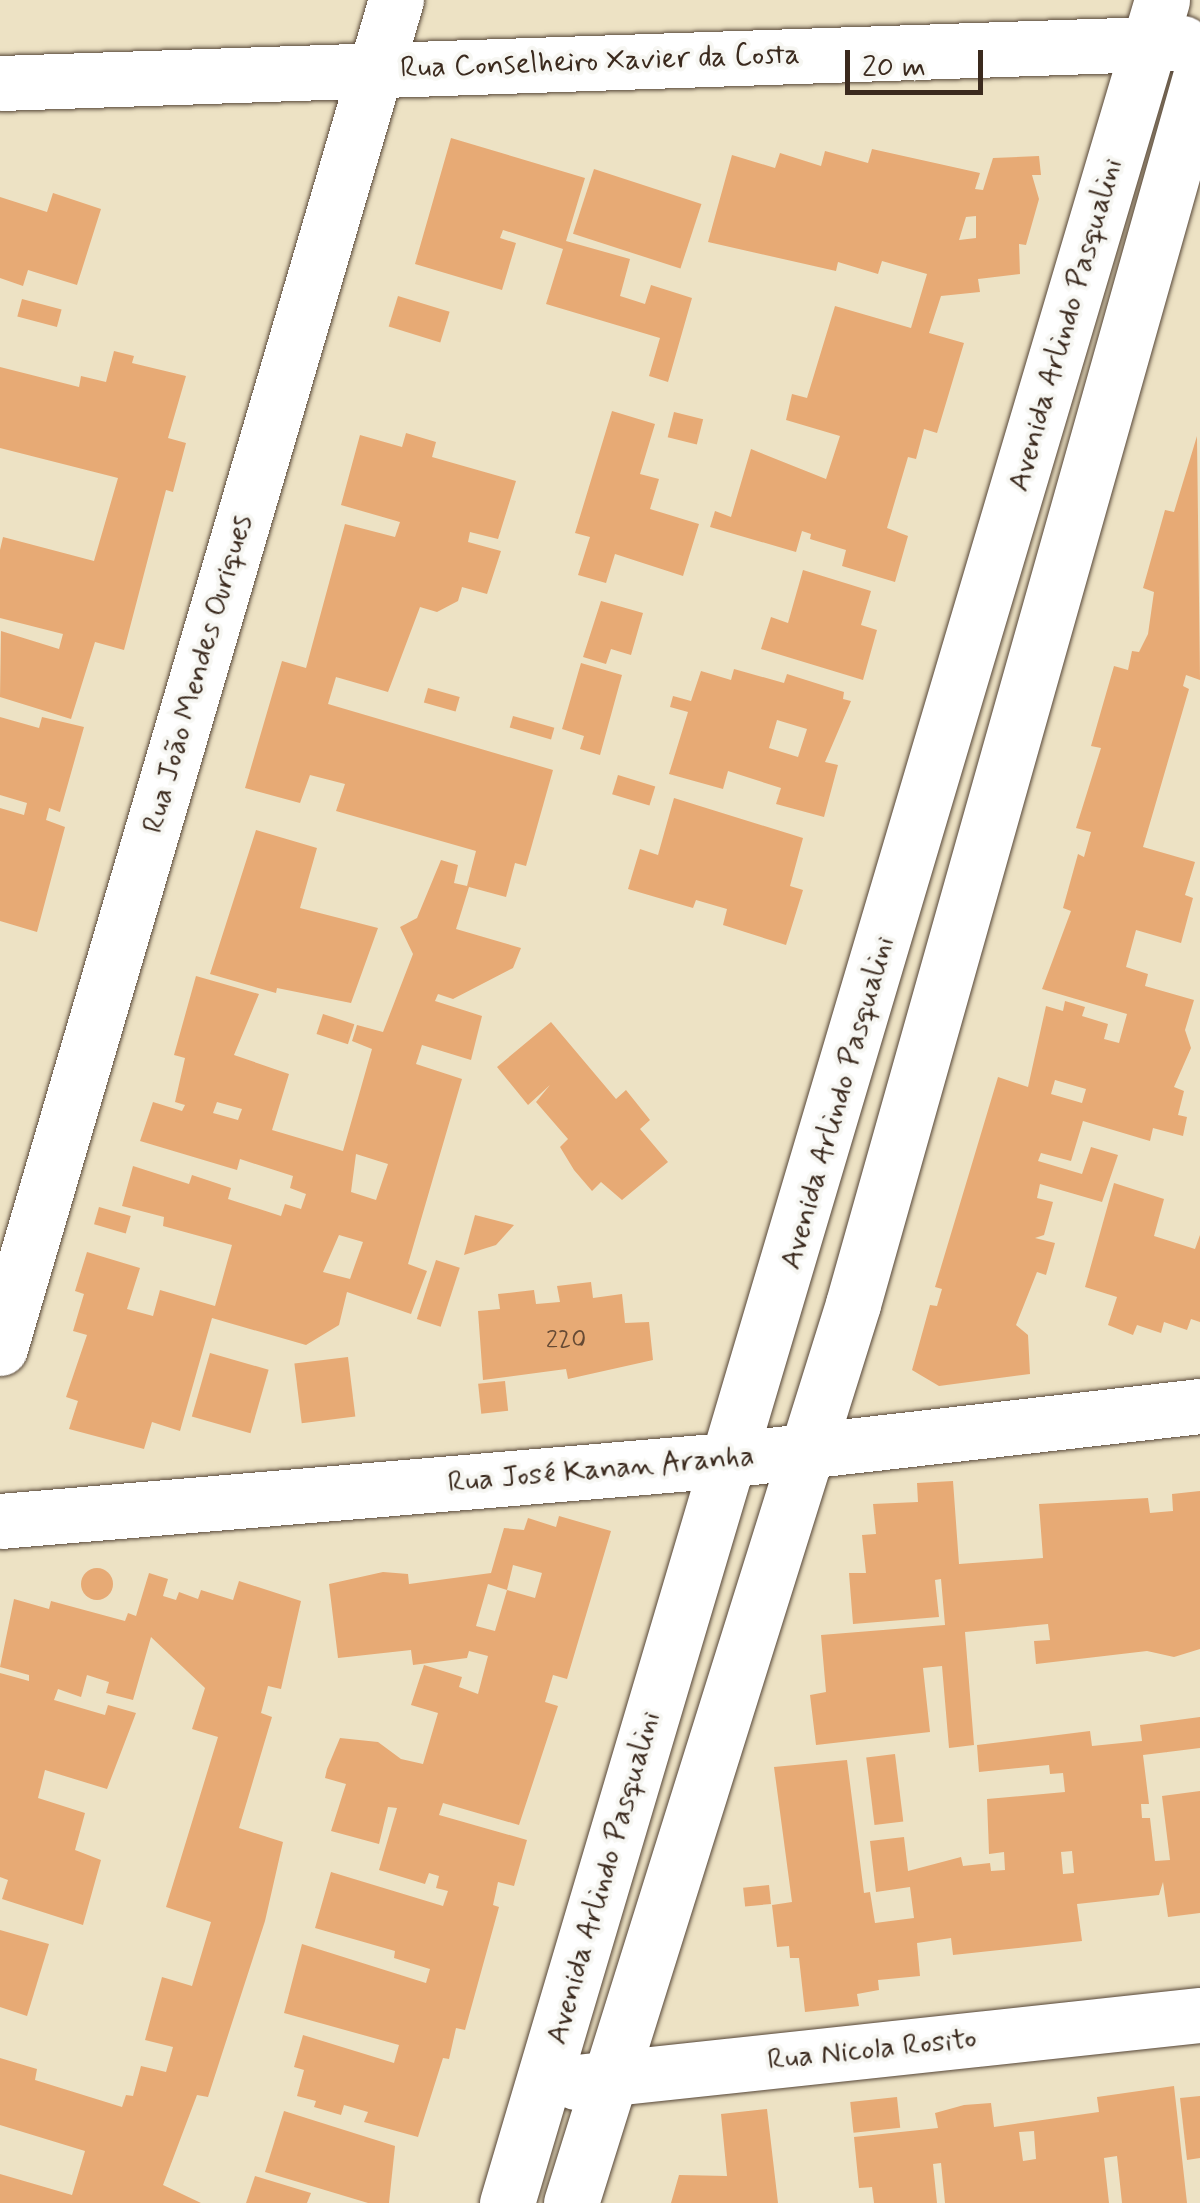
<!DOCTYPE html>
<html>
<head>
<meta charset="utf-8">
<style>
	body { margin:0 }
	#map { position:relative; width:1200px; height:2203px; overflow:hidden; background:#ede2c4; font-family:Mynerve,sans-serif }
	div>[style] { position:absolute }
	.building>* { inset:0; background:#e7aa75; transform-origin:0 0 }
	.round { border-radius:50% }
	.roads { filter:drop-shadow(0 0 2px #564637) drop-shadow(0 0 2px #564637) }
	.minor>* { height:55px; margin:-27.5px; padding:0 27.5px; transform-origin:27.5px; border-radius:27.5px; background:#fff }
	span { translate:-50% -50%; white-space:nowrap; text-align:center; line-height:1.15; -webkit-text-stroke:8px #f6f6f2; paint-order:stroke }
	.number-label { font-size:25px; color:#664a34 }
	.number-label span { -webkit-text-stroke-width:0 }
	.street-label { font-size:30px; color:#3b2a1e }
	.scale { position:absolute; left:845px; top:50px; width:138px; height:45px; box-sizing:border-box; border:5px solid #3b2a1e; border-top:0; padding-left:12px; font-size:30px; line-height:35px; white-space:nowrap; color:#3b2a1e; -webkit-text-stroke:8px #f6f6f2; paint-order:stroke }
</style>
</head>
<body>
<div id="map">
	<div class="building">
		<div style="clip-path:polygon(451px 138px,585px 178px,566px 241px,630px 259px,620px 296px,645px 304px,651px 285px,692px 298px,668px 382px,649px 376px,660px 338px,546px 304px,563px 249px,503px 230px,500px 238px,516px 243px,502px 290px,415px 264px)"></div>
		<div style="clip-path:polygon(evenodd,872px 149px,980px 173px,975px 189px,983px 190px,993px 158px,1039px 156px,1041px 175px,1032px 175px,1039px 199px,1026px 245px,1019px 244px,1020px 274px,978px 279px,980px 292px,941px 296px,929px 333px,964px 343px,937px 433px,924px 429px,916px 459px,908px 457px,887px 528px,908px 536px,895px 582px,842px 566px,846px 550px,810px 539px,811px 534px,802px 531px,796px 552px,710px 527px,715px 511px,731px 517px,751px 449px,826px 479px,840px 436px,786px 420px,792px 394px,807px 398px,835px 306px,911px 328px,927px 274px,882px 261px,878px 274px,838px 262px,836px 271px,708px 242px,732px 155px,775px 168px,780px 153px,821px 166px,825px 151px,868px 163px,872px 149px,976px 216px,976px 238px,959px 240px,966px 217px,976px 216px)"></div>
		<div style="left:594px;top:169px;width:113px;height:68px;rotate:18deg"></div>
		<div style="clip-path:polygon(53px 193px,101px 209px,77px 285px,28px 270px,23px 286px,0 278px,0 197px,47px 212px)"></div>
		<div style="left:398px;top:296px;width:54px;height:32px;rotate:17deg"></div>
		<div style="left:22px;top:299px;width:41px;height:18px;rotate:15deg"></div>
		<div style="clip-path:polygon(114px 351px,134px 356px,132px 363px,186px 376px,168px 438px,186px 443px,173px 492px,166px 490px,124px 650px,95px 642px,71px 719px,0 697px,1px 631px,59px 649px,63px 634px,0 618px,0 550px,3px 537px,94px 561px,118px 478px,0 448px,0 367px,79px 387px,81px 376px,106px 382px)"></div>
		<div style="clip-path:polygon(612px 411px,655px 424px,640px 474px,659px 479px,650px 509px,699px 524px,683px 576px,615px 554px,606px 583px,578px 575px,590px 537px,575px 533px)"></div>
		<div style="left:674px;top:412px;width:30px;height:26px;rotate:14deg"></div>
		<div style="clip-path:polygon(evenodd,406px 433px,436px 442px,432px 457px,516px 481px,498px 539px,470px 532px,468px 542px,501px 551px,487px 594px,462px 587px,458px 601px,437px 612px,420px 607px,388px 692px,336px 677px,328px 704px,553px 770px,526px 866px,515px 863px,506px 897px,469px 887px,456px 929px,521px 948px,513px 968px,453px 999px,438px 994px,435px 1001px,482px 1016px,471px 1060px,422px 1045px,416px 1064px,462px 1079px,408px 1264px,427px 1271px,411px 1314px,347px 1292px,339px 1325px,306px 1345px,212px 1318px,180px 1431px,152px 1422px,144px 1449px,69px 1429px,78px 1401px,66px 1397px,87px 1335px,73px 1331px,84px 1294px,75px 1291px,87px 1252px,140px 1268px,127px 1309px,153px 1316px,160px 1290px,215px 1306px,232px 1245px,163px 1226px,164px 1217px,122px 1206px,133px 1166px,189px 1184px,192px 1175px,231px 1188px,228px 1199px,281px 1216px,285px 1204px,301px 1209px,306px 1194px,290px 1188px,293px 1176px,240px 1159px,237px 1170px,140px 1141px,153px 1102px,182px 1111px,185px 1105px,175px 1102px,185px 1058px,174px 1055px,196px 976px,259px 994px,234px 1055px,289px 1074px,272px 1130px,343px 1151px,372px 1049px,352px 1041px,357px 1025px,383px 1032px,413px 954px,400px 927px,417px 918px,441px 860px,458px 865px,454px 883px,467px 886px,476px 851px,336px 811px,345px 784px,310px 775px,300px 803px,245px 788px,282px 661px,306px 668px,345px 524px,395px 537px,400px 522px,341px 505px,360px 435px,402px 447px,406px 433px,217px 1102px,242px 1109px,238px 1120px,213px 1113px,217px 1102px,406px 433px,356px 1154px,388px 1164px,376px 1200px,351px 1192px,356px 1154px,406px 433px,339px 1235px,363px 1242px,350px 1279px,323px 1272px,339px 1235px)"></div>
		<div style="clip-path:polygon(evenodd,1197px 436px,1200px 680px,1186px 675px,1183px 686px,1189px 689px,1143px 847px,1195px 862px,1185px 895px,1193px 898px,1181px 943px,1136px 930px,1126px 967px,1148px 974px,1145px 986px,1194px 1000px,1185px 1030px,1191px 1048px,1174px 1087px,1184px 1091px,1178px 1115px,1187px 1117px,1183px 1136px,1153px 1128px,1150px 1141px,1083px 1121px,1071px 1161px,1041px 1153px,1038px 1161px,1082px 1174px,1091px 1147px,1118px 1155px,1102px 1202px,1040px 1184px,1037px 1198px,1053px 1202px,1044px 1235px,1035px 1238px,1055px 1243px,1046px 1275px,1037px 1272px,1016px 1325px,1028px 1335px,1030px 1374px,939px 1386px,912px 1370px,930px 1305px,937px 1306px,942px 1289px,935px 1287px,998px 1077px,1028px 1087px,1046px 1006px,1063px 1011px,1065px 1001px,1085px 1007px,1082px 1016px,1108px 1024px,1104px 1039px,1119px 1043px,1127px 1014px,1042px 989px,1071px 911px,1063px 908px,1078px 854px,1084px 857px,1091px 832px,1076px 828px,1101px 748px,1091px 746px,1114px 666px,1128px 670px,1132px 651px,1139px 652px,1148px 634px,1154px 592px,1143px 588px,1165px 510px,1174px 512px,1197px 436px,1055px 1080px,1086px 1089px,1082px 1103px,1051px 1094px,1055px 1080px)"></div>
		<div style="clip-path:polygon(803px 570px,871px 591px,861px 625px,877px 630px,863px 680px,761px 649px,771px 617px,788px 623px)"></div>
		<div style="clip-path:polygon(601px 601px,643px 613px,631px 655px,611px 649px,606px 664px,583px 657px)"></div>
		<div style="clip-path:polygon(581px 663px,622px 675px,600px 755px,580px 749px,584px 736px,562px 729px)"></div>
		<div style="clip-path:polygon(evenodd,734px 669px,784px 683px,787px 674px,844px 692px,843px 699px,851px 701px,825px 762px,838px 765px,824px 817px,776px 804px,781px 788px,728px 771px,723px 789px,669px 774px,688px 712px,670px 707px,673px 696px,691px 701px,701px 671px,731px 680px,734px 669px,777px 720px,807px 729px,798px 757px,769px 748px,777px 720px)"></div>
		<div style="left:428px;top:688px;width:33px;height:15px;rotate:16deg"></div>
		<div style="left:513px;top:716px;width:43px;height:12px;rotate:16deg"></div>
		<div style="clip-path:polygon(0 717px,39px 728px,42px 717px,84px 727px,60px 812px,49px 808px,46px 820px,65px 827px,37px 932px,0 921px,0 808px,24px 815px,27px 803px,0 795px)"></div>
		<div style="left:618px;top:775px;width:39px;height:20px;rotate:17deg"></div>
		<div style="clip-path:polygon(674px 798px,803px 838px,790px 886px,803px 890px,786px 945px,723px 925px,727px 909px,696px 900px,693px 908px,628px 889px,640px 849px,658px 855px)"></div>
		<div style="clip-path:polygon(256px 830px,317px 848px,300px 908px,378px 928px,351px 1003px,277px 988px,276px 993px,210px 974px)"></div>
		<div style="left:323px;top:1014px;width:33px;height:21px;rotate:18deg"></div>
		<div style="clip-path:polygon(551px 1022px,616px 1099px,626px 1090px,650px 1120px,640px 1129px,668px 1162px,622px 1200px,601px 1182px,592px 1191px,574px 1170px,560px 1147px,568px 1139px,536px 1102px,550px 1085px,528px 1105px,497px 1067px)"></div>
		<div style="clip-path:polygon(1114px 1183px,1164px 1199px,1154px 1236px,1195px 1249px,1200px 1235px,1200px 1322px,1191px 1319px,1187px 1330px,1164px 1322px,1161px 1333px,1137px 1325px,1133px 1335px,1108px 1325px,1117px 1297px,1085px 1287px)"></div>
		<div style="left:99px;top:1207px;width:33px;height:18px;rotate:16deg"></div>
		<div style="clip-path:polygon(475px 1215px,514px 1225px,496px 1245px,464px 1255px)"></div>
		<div style="left:436px;top:1260px;width:25px;height:62px;rotate:18deg"></div>
		<div style="clip-path:polygon(591px 1282px,593px 1298px,622px 1294px,625px 1323px,649px 1322px,653px 1360px,568px 1379px,566px 1369px,483px 1380px,478px 1311px,500px 1309px,498px 1294px,534px 1290px,536px 1304px,560px 1302px,557px 1286px)"></div>
		<div style="left:210px;top:1353px;width:61px;height:66px;rotate:16deg"></div>
		<div style="left:348px;top:1357px;width:60px;height:54px;rotate:83deg"></div>
		<div style="left:505px;top:1381px;width:30px;height:27px;rotate:84deg"></div>
		<div style="clip-path:polygon(953px 1481px,959px 1564px,1043px 1558px,1039px 1504px,1148px 1498px,1150px 1513px,1161px 1512px,1173px 1511px,1172px 1494px,1200px 1491px,1200px 1649px,1174px 1657px,1147px 1651px,1036px 1664px,1034px 1641px,1050px 1640px,1048px 1624px,965px 1632px,974px 1745px,949px 1748px,942px 1666px,923px 1668px,930px 1732px,816px 1745px,810px 1695px,826px 1692px,821px 1635px,945px 1625px,941px 1579px,935px 1580px,939px 1617px,853px 1624px,849px 1573px,866px 1573px,862px 1535px,876px 1534px,873px 1504px,918px 1502px,917px 1483px)"></div>
		<div style="clip-path:polygon(evenodd,559px 1516px,611px 1531px,567px 1679px,553px 1675px,545px 1702px,558px 1706px,519px 1825px,443px 1803px,439px 1815px,527px 1840px,514px 1886px,498px 1882px,493px 1905px,499px 1907px,465px 2030px,456px 2028px,449px 2059px,443px 2058px,418px 2137px,364px 2122px,368px 2112px,344px 2105px,341px 2115px,314px 2107px,316px 2101px,297px 2096px,304px 2070px,294px 2067px,303px 2035px,394px 2063px,399px 2045px,284px 2013px,302px 1944px,426px 1983px,430px 1969px,394px 1958px,395px 1951px,315px 1928px,331px 1872px,443px 1906px,448px 1891px,436px 1888px,439px 1876px,429px 1873px,425px 1884px,379px 1870px,397px 1808px,388px 1807px,379px 1844px,331px 1831px,346px 1784px,325px 1778px,327px 1769px,340px 1738px,378px 1742px,401px 1759px,423px 1764px,438px 1713px,411px 1705px,424px 1665px,462px 1677px,459px 1687px,478px 1694px,488px 1656px,469px 1651px,467px 1658px,413px 1665px,411px 1650px,338px 1658px,329px 1584px,383px 1572px,408px 1574px,409px 1584px,491px 1573px,504px 1528px,524px 1530px,528px 1518px,556px 1527px,559px 1516px,513px 1565px,542px 1573px,535px 1598px,507px 1590px,495px 1631px,476px 1626px,488px 1584px,507px 1590px,513px 1565px)"></div>
		<div class="round" style="left:81px;top:1568px;width:32px;height:32px"></div>
		<div style="clip-path:polygon(149px 1573px,168px 1579px,163px 1596px,176px 1600px,179px 1592px,198px 1599px,201px 1590px,233px 1600px,239px 1581px,301px 1601px,281px 1689px,268px 1686px,261px 1713px,272px 1717px,239px 1828px,283px 1842px,265px 1921px,208px 2097px,197px 2095px,163px 2185px,201px 2203px,0 2203px,0 2174px,72px 2195px,85px 2151px,0 2125px,0 2058px,37px 2069px,35px 2080px,122px 2107px,126px 2095px,133px 2096px,141px 2066px,166px 2072px,173px 2047px,145px 2040px,162px 1977px,192px 1986px,211px 1922px,166px 1907px,218px 1737px,192px 1729px,205px 1688px,151px 1637px,133px 1700px,106px 1693px,109px 1682px,87px 1675px,81px 1697px,58px 1689px,54px 1700px,105px 1715px,108px 1705px,136px 1713px,107px 1789px,45px 1770px,38px 1798px,85px 1813px,75px 1850px,101px 1860px,83px 1925px,2px 1899px,8px 1880px,0 1877px,0 1673px,29px 1681px,29px 1675px,0 1667px,14px 1599px,49px 1609px,51px 1601px,125px 1621px,128px 1613px,136px 1616px)"></div>
		<div style="clip-path:polygon(evenodd,1200px 1717px,1200px 1748px,1143px 1755px,1149px 1804px,1141px 1804px,1142px 1818px,1150px 1818px,1155px 1861px,1170px 1860px,1162px 1796px,1200px 1791px,1200px 1913px,1168px 1917px,1163px 1882px,1159px 1895px,1077px 1904px,1082px 1941px,953px 1955px,951px 1938px,917px 1943px,920px 1976px,878px 1980px,879px 1990px,857px 1994px,859px 2006px,805px 2012px,799px 1958px,790px 1958px,789px 1946px,777px 1947px,772px 1905px,792px 1902px,774px 1767px,847px 1760px,864px 1893px,870px 1892px,875px 1923px,914px 1918px,910px 1887px,876px 1892px,870px 1841px,904px 1837px,908px 1871px,961px 1857px,963px 1866px,990px 1863px,991px 1871px,1005px 1870px,1004px 1852px,989px 1854px,987px 1799px,1065px 1792px,1063px 1773px,1050px 1774px,1049px 1765px,979px 1772px,977px 1745px,1090px 1731px,1092px 1746px,1142px 1741px,1140px 1725px,1200px 1717px,1072px 1851px,1074px 1873px,1063px 1874px,1061px 1852px,1072px 1851px)"></div>
		<div style="left:895px;top:1754px;width:68px;height:29px;rotate:83deg"></div>
		<div style="left:769px;top:1885px;width:19px;height:26px;rotate:84deg"></div>
		<div style="clip-path:polygon(0 1930px,49px 1944px,27px 2016px,0 2007px)"></div>
		<div style="clip-path:polygon(evenodd,1174px 2086px,1187px 2203px,1122px 2203px,1117px 2156px,1104px 2158px,1109px 2203px,945px 2203px,941px 2163px,933px 2164px,937px 2203px,874px 2203px,872px 2187px,859px 2188px,854px 2137px,938px 2128px,935px 2113px,964px 2105px,991px 2103px,994px 2127px,1099px 2112px,1097px 2097px,1174px 2086px,1034px 2131px,1036px 2159px,1023px 2161px,1019px 2132px,1034px 2131px)"></div>
		<div style="clip-path:polygon(1200px 2096px,1200px 2158px,1187px 2160px,1180px 2098px)"></div>
		<div style="left:897px;top:2097px;width:31px;height:47px;rotate:84deg"></div>
		<div style="clip-path:polygon(767px 2109px,778px 2203px,671px 2203px,679px 2175px,727px 2176px,721px 2114px)"></div>
		<div style="clip-path:polygon(284px 2111px,395px 2146px,389px 2203px,368px 2203px,265px 2172px)"></div>
		<div style="clip-path:polygon(255px 2176px,311px 2193px,307px 2203px,246px 2203px)"></div>
	</div>
	<div class="roads">
		<div class="minor">
			<div style="left:0;top:83px;width:1183px;rotate:-1.94deg"></div>
			<div style="left:0;top:1348px;width:1405px;rotate:-73.63deg"></div>
			<div style="left:0;top:1521px;width:729px;rotate:-4.8deg"></div>
			<div style="left:726px;top:1460px;width:477px;rotate:-6.5deg"></div>
			<div style="left:576px;top:2082px;width:628px;rotate:-6.13deg"></div>
			<div style="left:507px;top:2203px;width:2298px;rotate:-73.44deg"></div>
			<div style="left:571px;top:2203px;width:942px;rotate:-72.58deg"></div>
			<div style="left:853px;top:1304px;width:1275px;rotate:-74.21deg"></div>
		</div>
	</div>
	<div class="number-label">
		<span style="left:566px;top:1341px">220</span>
	</div>
	<div class="street-label">
		<span style="left:600px;top:62px;rotate:-2deg">Rua Conselheiro Xavier da Costa</span>
		<span style="left:1066px;top:325px;rotate:-74deg">Avenida Arlindo Pasqualini</span>
		<span style="left:198px;top:674px;rotate:-74deg">Rua João Mendes Ouriques</span>
		<span style="left:838px;top:1103px;rotate:-74deg">Avenida Arlindo Pasqualini</span>
		<span style="left:601px;top:1470px;rotate:-5deg">Rua José Kanan Aranha</span>
		<span style="left:604px;top:1878px;rotate:-74deg">Avenida Arlindo Pasqualini</span>
		<span style="left:872px;top:2050px;rotate:-6deg">Rua Nicola Rosito</span>
	</div>
	<div class="scale">20 m</div>
</div>
</body>
</html>
